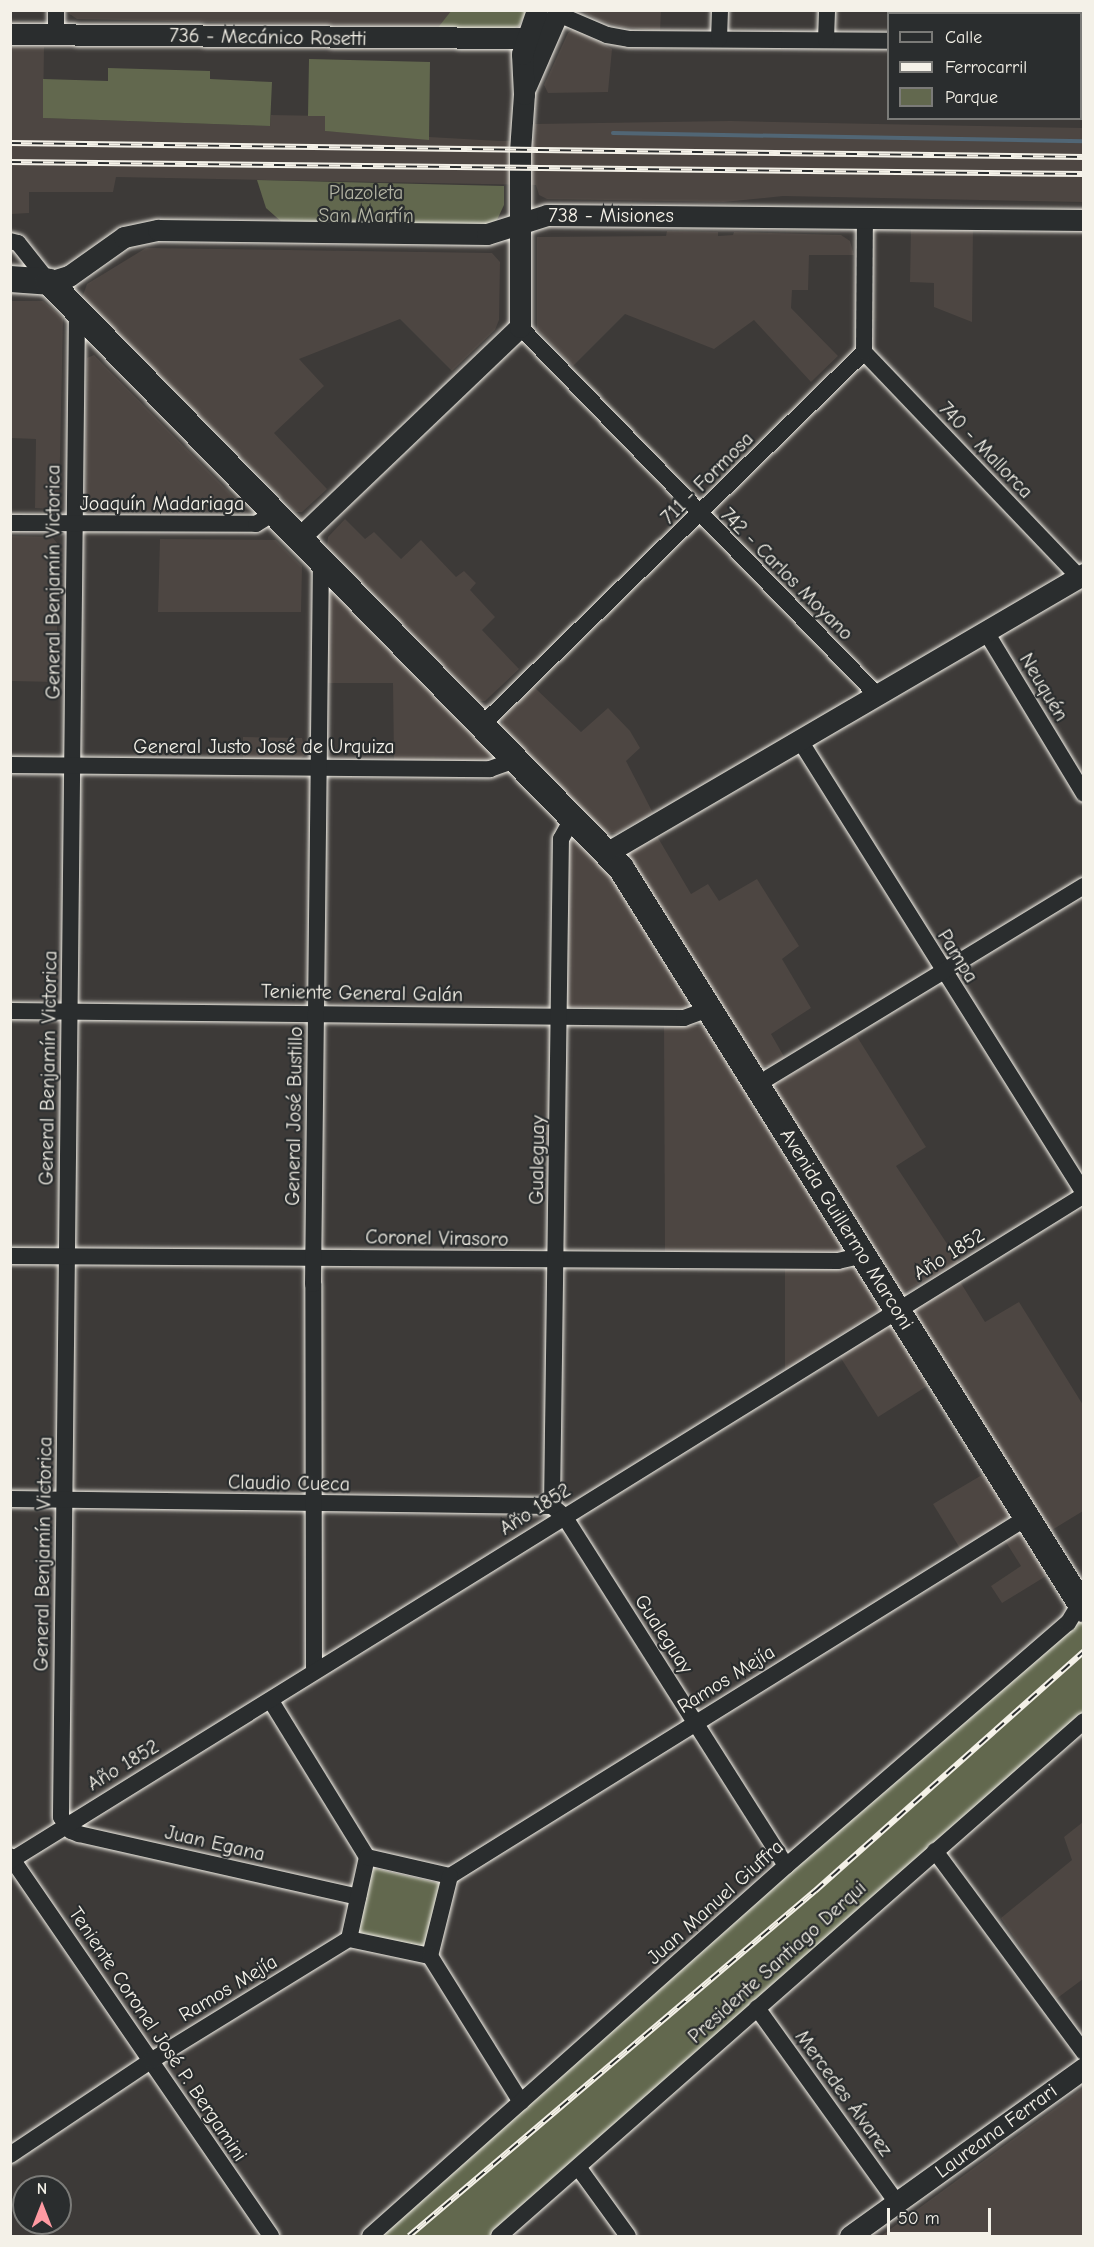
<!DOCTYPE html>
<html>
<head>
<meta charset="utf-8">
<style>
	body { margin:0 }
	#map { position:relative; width:1094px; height:2247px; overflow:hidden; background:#3d3a38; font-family:"Comic Neue",sans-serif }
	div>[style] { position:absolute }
	.built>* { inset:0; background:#4d4642 }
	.green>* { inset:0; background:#62684e; transform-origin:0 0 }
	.stream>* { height:4px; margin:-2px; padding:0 2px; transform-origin:2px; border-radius:2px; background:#516675 }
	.roads { filter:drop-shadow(0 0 2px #f4f1e8) drop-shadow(0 0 2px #f4f1e8) }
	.minor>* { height:16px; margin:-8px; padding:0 8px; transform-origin:8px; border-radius:8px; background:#2a2d2e }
	.tertiary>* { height:21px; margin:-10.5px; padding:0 10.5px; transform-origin:10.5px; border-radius:10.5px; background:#2a2d2e }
	.primary>* { height:26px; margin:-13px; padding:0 13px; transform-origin:13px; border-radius:13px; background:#2a2d2e }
	.rail>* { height:6px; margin-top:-3px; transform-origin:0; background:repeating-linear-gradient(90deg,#2a2d2e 0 11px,#f4f1e8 0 22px); box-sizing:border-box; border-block:2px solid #f4f1e8 }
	span { translate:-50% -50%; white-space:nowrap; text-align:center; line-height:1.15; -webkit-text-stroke:4.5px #2a2d2e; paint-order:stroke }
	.street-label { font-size:20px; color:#f4f1e8 }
	.park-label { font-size:20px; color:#b2b3a3 }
	.frame { position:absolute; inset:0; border:12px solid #f4f1e8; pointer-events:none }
	.legend { position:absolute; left:887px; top:12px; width:195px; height:108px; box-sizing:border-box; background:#2a2d2e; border:2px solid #7b7b78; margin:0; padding:8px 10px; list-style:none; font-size:18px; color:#f4f1e8 }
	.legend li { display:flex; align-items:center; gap:12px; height:30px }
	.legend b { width:30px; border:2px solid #7b7b78 }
	.north { position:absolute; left:12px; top:2175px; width:60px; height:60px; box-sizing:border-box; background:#2a2d2e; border:2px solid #7b7b78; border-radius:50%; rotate:0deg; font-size:16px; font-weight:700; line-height:24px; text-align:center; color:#f4f1e8 }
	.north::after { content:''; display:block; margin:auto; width:21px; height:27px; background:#ff9aa2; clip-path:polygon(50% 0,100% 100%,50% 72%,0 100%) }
	.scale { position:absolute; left:887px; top:2208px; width:104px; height:27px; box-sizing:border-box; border:3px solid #f4f1e8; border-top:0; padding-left:8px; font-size:18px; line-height:21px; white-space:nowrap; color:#f4f1e8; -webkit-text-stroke:4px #2a2d2e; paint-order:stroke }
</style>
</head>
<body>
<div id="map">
	<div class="built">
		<div style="clip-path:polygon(65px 11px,451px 11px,440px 27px,77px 19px)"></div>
		<div style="clip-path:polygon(582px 11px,661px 11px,660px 31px,622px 27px,598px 20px)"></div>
		<div style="clip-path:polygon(574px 29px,612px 49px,608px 92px,548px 93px,544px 85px,568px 33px)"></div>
		<div style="clip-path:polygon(10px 47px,44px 47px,43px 118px,270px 126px,271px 115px,325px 116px,325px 131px,499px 141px,534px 141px,535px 124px,730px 121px,1083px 128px,1083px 202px,783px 196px,724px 202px,547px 199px,539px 195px,536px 185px,116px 177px,113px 192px,29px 192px,29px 213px,11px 214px)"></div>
		<div style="clip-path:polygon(911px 227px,973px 228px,972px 322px,934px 307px,934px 283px,910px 282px)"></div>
		<div style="clip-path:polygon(667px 231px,718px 232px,718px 236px,733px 235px,734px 232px,841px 235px,850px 241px,854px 255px,809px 255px,808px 290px,792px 290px,791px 308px,838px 356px,811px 382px,754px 320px,714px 349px,625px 314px,573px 366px,537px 329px,537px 237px,666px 236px)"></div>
		<div style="clip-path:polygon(146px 248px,492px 253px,500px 262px,499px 320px,495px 330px,452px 371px,400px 319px,299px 359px,324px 386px,274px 433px,327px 489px,302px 512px,296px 512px,82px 298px,87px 284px)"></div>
		<div style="clip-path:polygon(11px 301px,43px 301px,63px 318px,59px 502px,55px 509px,35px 508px,36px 439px,11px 438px)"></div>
		<div style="clip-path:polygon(94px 355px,241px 504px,237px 511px,88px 511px,85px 507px,87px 358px)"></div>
		<div style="clip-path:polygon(345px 519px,365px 539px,374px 532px,401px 559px,421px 540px,456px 577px,464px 571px,476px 583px,470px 590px,495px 617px,482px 630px,519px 669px,485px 701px,479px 701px,327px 546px,328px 537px)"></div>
		<div style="clip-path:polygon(11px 536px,52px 537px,57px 543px,57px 682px,11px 681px)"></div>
		<div style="clip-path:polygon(160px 539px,276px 540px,302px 566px,301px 612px,158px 612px)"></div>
		<div style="clip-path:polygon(332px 593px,339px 593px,493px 752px,488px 762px,394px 761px,393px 683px,325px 683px,328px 596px)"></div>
		<div style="clip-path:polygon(534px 687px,581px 732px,608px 708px,630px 731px,640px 748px,626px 761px,653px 813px,616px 833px,605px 834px,503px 733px,502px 717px)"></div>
		<div style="clip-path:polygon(243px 737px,302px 738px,306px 754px,299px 760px,243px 762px)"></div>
		<div style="clip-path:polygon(654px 831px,691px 894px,708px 884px,719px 901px,757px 879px,799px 946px,782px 959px,811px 1008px,771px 1034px,786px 1060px,775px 1066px,760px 1066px,632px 872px,629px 848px)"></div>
		<div style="clip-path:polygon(572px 839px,608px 871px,687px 995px,686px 1008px,567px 1007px,567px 842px)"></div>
		<div style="clip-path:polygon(664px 1023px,708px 1027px,843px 1245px,841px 1252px,833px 1256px,665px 1252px)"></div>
		<div style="clip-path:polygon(856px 1035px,926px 1147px,896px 1166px,959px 1262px,905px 1291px,898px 1290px,773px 1093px,780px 1081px)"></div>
		<div style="clip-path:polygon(785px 1267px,858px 1269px,881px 1305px,879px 1310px,785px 1371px)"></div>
		<div style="clip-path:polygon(959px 1280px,985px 1322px,1019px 1302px,1083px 1405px,1083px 1511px,1047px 1533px,915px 1314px,915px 1309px)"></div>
		<div style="clip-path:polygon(894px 1327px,932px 1383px,878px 1417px,839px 1355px,883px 1328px)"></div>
		<div style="clip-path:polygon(987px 1472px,1009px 1514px,1003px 1524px,961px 1550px,933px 1504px)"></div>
		<div style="clip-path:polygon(1021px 1531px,1051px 1573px,1002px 1603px,991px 1586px,1021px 1566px,1004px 1539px)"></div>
		<div style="clip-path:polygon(1083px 1822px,1083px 1979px,1056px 1999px,1001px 1918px,1072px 1860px,1064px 1837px)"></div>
		<div style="clip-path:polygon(1083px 2088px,1083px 2236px,881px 2236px)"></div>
	</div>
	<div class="green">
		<div style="clip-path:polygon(451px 11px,527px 11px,519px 26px,510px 30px,437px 29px)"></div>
		<div style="clip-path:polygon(309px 59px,430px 62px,429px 140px,325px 131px,325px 116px,308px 116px)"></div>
		<div style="clip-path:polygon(108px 68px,210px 71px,210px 79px,272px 82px,270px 126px,43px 118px,43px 79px,108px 81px)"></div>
		<div style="clip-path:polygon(257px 180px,504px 186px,504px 205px,496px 222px,478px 227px,284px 224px,266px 208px)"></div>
		<div style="clip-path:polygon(1083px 1597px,1083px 1721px,493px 2236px,375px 2236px,1068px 1623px)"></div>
		<div style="left:373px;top:1868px;width:69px;height:66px;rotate:13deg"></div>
	</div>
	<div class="stream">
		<div style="left:613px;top:133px;width:471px;rotate:1deg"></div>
	</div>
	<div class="roads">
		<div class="minor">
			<div style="left:56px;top:10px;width:25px;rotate:90deg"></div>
			<div style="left:941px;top:10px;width:4px;rotate:76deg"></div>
			<div style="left:558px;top:14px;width:53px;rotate:23.2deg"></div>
			<div style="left:607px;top:35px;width:22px;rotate:10deg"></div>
			<div style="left:629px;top:39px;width:259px;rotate:0.4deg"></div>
			<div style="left:719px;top:39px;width:29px;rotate:-88deg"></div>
			<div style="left:826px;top:40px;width:30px;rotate:-88deg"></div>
			<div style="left:1080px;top:43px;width:4px"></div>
			<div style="left:10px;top:241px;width:8px;rotate:14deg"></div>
			<div style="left:18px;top:243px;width:50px;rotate:51.5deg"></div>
			<div style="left:77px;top:311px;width:1506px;rotate:90.61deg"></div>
			<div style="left:61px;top:1817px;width:17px;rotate:54deg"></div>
			<div style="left:71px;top:1831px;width:9px;rotate:21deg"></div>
			<div style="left:79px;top:1834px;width:286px;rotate:12.7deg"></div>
			<div style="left:520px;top:327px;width:510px;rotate:45.87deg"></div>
			<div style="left:864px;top:352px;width:311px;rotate:46.3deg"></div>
			<div style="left:10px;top:523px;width:246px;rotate:0.2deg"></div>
			<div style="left:256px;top:524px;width:22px;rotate:-32deg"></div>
			<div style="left:986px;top:632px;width:189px;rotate:58.8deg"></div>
			<div style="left:481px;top:726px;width:535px;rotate:-44.32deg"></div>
			<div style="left:864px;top:352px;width:135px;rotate:-89.6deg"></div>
			<div style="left:799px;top:739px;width:536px;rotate:57.88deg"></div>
			<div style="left:10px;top:765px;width:480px;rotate:0.5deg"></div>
			<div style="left:490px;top:769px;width:27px;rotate:-20deg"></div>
			<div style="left:10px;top:1011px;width:674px;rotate:0.6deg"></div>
			<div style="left:684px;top:1018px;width:29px;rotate:-20deg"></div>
			<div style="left:758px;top:1084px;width:381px;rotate:-31.3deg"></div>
			<div style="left:10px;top:1256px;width:828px;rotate:0.35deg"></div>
			<div style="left:838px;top:1261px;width:26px;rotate:-13deg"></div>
			<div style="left:10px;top:1499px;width:542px;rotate:0.74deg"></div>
			<div style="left:552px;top:1506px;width:16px;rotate:40deg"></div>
			<div style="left:564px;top:1516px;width:414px;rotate:57.6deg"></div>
			<div style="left:552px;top:1506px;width:667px;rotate:-89.23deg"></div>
			<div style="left:561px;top:839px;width:25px;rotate:-61deg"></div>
			<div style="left:314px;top:1671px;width:387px;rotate:-90.1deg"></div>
			<div style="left:313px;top:1284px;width:723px;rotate:-89.37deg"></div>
			<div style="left:271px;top:1701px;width:183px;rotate:58.4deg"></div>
			<div style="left:935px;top:1851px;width:250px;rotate:53.5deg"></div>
			<div style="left:10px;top:1856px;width:461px;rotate:55.5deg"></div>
			<div style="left:10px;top:1861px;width:1264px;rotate:-31.8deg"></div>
			<div style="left:450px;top:1876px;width:678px;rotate:-31.86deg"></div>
			<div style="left:349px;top:1939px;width:84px;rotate:-77.6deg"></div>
			<div style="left:367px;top:1857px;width:85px;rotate:12.9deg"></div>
			<div style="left:349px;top:1939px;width:83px;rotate:11.9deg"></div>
			<div style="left:430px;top:1956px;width:82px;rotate:-76deg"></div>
			<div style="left:430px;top:1956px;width:172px;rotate:58.1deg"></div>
			<div style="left:757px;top:2008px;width:240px;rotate:54.3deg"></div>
			<div style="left:10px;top:2155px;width:171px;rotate:-33.8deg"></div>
			<div style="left:152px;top:2060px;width:231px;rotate:-31.6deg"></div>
			<div style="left:578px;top:2167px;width:85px;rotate:54.1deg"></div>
			<div style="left:370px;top:2236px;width:557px;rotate:-41.65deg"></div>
			<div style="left:786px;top:1866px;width:372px;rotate:-40.8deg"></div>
			<div style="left:1068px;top:1623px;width:29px;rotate:-59deg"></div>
			<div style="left:499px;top:2236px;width:779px;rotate:-41.36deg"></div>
		</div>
		<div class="tertiary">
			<div style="left:10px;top:34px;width:515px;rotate:0.45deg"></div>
			<div style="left:526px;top:86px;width:83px;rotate:-66.5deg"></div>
			<div style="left:49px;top:282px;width:21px;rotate:-17deg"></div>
			<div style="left:69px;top:276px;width:67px;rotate:-35.3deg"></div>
			<div style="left:124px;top:237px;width:35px;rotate:-12deg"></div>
			<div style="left:158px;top:230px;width:329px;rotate:0.7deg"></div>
			<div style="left:487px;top:234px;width:63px;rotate:-17.6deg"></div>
			<div style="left:547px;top:215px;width:537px;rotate:0.53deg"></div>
			<div style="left:300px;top:537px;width:304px;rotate:-43.7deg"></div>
			<div style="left:520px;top:327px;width:176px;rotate:-90deg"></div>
			<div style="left:520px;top:151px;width:57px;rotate:-86deg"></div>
			<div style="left:524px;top:94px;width:40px;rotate:-92.9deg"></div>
			<div style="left:522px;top:54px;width:46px;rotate:-71.2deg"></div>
			<div style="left:608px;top:852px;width:551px;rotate:-30.29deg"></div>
			<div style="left:850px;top:2236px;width:288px;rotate:-35.7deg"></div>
		</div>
		<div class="primary">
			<div style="left:10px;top:279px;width:39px;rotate:4deg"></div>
			<div style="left:49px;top:282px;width:819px;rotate:45.69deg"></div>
			<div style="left:621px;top:868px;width:874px;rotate:58deg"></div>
		</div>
	</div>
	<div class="rail">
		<div style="left:10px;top:143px;width:1074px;rotate:0.75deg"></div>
		<div style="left:10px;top:162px;width:1074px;rotate:0.64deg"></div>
		<div style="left:409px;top:2236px;width:533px;rotate:-40.36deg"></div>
		<div style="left:815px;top:1891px;width:361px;rotate:-41.7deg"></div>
	</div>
	<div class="street-label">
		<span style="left:268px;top:37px;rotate:1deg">736 - Mecánico Rosetti</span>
		<span style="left:611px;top:215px">738 - Misiones</span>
		<span style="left:986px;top:450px;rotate:46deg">740 - Mallorca</span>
		<span style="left:707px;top:478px;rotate:-45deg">711 - Formosa</span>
		<span style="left:162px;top:503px">Joaquín Madariaga</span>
		<span style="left:787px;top:574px;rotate:45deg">742 - Carlos Moyano</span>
		<span style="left:53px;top:582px;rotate:-90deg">General Benjamín Victorica</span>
		<span style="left:1044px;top:687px;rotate:59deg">Neuquén</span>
		<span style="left:264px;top:746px">General Justo José de Urquiza</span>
		<span style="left:958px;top:956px;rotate:58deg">Pampa</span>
		<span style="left:362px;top:993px;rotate:1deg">Teniente General Galán</span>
		<span style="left:48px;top:1068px;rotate:-89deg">General Benjamín Victorica</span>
		<span style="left:294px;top:1116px;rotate:-89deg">General José Bustillo</span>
		<span style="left:537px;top:1160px;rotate:-89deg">Gualeguay</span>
		<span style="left:847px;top:1229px;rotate:58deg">Avenida Guillermo Marconi</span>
		<span style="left:437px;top:1238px;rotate:1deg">Coronel Virasoro</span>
		<span style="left:949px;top:1254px;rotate:-32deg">Año 1852</span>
		<span style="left:289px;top:1483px;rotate:1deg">Claudio Cueca</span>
		<span style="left:535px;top:1509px;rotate:-32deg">Año 1852</span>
		<span style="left:43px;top:1554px;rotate:-89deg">General Benjamín Victorica</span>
		<span style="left:664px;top:1634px;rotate:57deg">Gualeguay</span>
		<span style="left:726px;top:1679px;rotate:-32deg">Ramos Mejía</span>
		<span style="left:123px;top:1765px;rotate:-31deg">Año 1852</span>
		<span style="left:215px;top:1843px;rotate:13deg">Juan Egana</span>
		<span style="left:715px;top:1902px;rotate:-42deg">Juan Manuel Giuffra</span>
		<span style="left:777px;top:1962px;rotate:-42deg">Presidente Santiago Derqui</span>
		<span style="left:228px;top:1988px;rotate:-31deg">Ramos Mejía</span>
		<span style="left:158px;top:2034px;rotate:56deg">Teniente Coronel José P. Bergamini</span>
		<span style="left:844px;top:2093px;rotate:54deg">Mercedes Álvarez</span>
		<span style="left:996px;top:2131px;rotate:-36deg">Laureana Ferrari</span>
	</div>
	<div class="park-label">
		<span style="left:366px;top:204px">Plazoleta<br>San Martín</span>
	</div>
	<div class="frame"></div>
	<ul class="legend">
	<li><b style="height:8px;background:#2a2d2e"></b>Calle</li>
	<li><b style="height:8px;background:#f4f1e8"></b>Ferrocarril</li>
	<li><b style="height:16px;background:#62684e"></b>Parque</li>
	</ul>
	<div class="north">N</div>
	<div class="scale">50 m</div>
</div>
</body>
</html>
